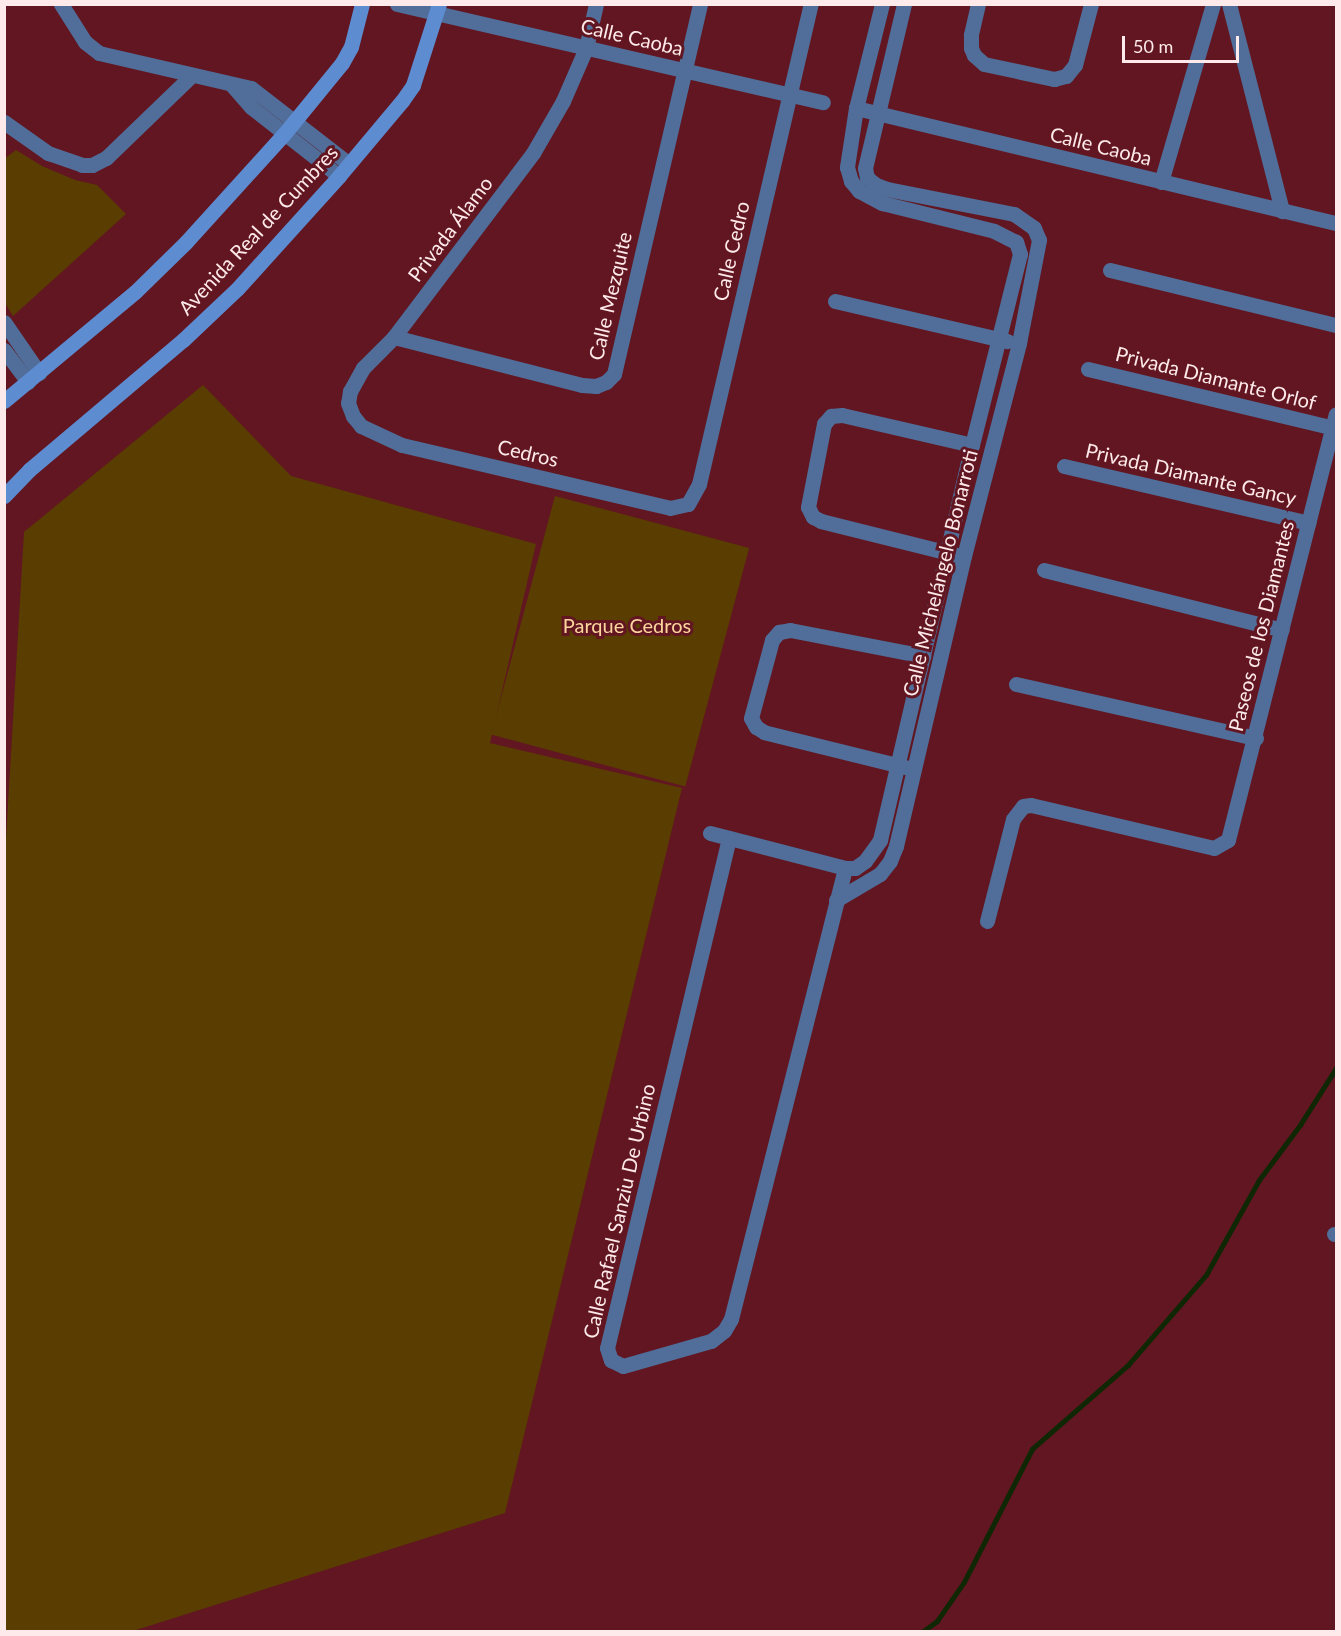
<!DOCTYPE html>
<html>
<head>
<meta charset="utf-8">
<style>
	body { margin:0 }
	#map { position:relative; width:1341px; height:1636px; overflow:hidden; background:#611621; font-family:Lato,sans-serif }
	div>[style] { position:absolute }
	.green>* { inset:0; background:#5a3d01; transform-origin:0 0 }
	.stream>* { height:4.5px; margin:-2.25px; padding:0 2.25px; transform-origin:2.25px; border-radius:2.25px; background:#0f2704 }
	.street>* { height:15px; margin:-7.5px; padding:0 7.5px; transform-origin:7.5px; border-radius:7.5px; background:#506e99 }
	.secondary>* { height:15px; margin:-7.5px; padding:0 7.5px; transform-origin:7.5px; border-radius:7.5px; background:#5d8cd1 }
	span { translate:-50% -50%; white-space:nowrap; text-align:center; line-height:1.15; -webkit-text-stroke:6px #611621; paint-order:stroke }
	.street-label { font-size:20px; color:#feeaea }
	.park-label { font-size:20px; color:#fcd69d }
	.frame { position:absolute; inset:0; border:6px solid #feeaea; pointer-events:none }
	.scale { position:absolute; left:1122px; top:36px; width:117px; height:27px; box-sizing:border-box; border:3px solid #feeaea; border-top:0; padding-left:8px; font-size:18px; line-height:21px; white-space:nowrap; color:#feeaea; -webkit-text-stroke:4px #611621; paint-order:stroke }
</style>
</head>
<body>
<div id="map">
	<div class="green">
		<div style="clip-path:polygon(16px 150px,42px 166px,75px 180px,97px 185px,126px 214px,13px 316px,5px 303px,4px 159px)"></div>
		<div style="clip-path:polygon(203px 385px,291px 476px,536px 544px,490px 743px,682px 788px,505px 1513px,133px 1631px,5px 1631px,4px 873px,24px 532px)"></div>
		<div style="left:555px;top:496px;width:201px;height:247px;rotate:15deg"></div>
	</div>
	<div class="stream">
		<div style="left:922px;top:1632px;width:19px;rotate:-36deg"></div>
		<div style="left:937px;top:1621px;width:47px;rotate:-55.3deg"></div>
		<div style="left:964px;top:1582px;width:149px;rotate:-62.9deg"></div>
		<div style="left:1032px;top:1449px;width:128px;rotate:-41.2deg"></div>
		<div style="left:1128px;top:1365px;width:119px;rotate:-49.1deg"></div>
		<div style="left:1206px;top:1275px;width:109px;rotate:-60.8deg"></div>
		<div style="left:1259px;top:1180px;width:69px;rotate:-53.3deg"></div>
		<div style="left:1300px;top:1125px;width:67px;rotate:-57.7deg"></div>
	</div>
	<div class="street">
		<div style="left:61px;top:4px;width:45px;rotate:57.7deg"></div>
		<div style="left:85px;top:42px;width:18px;rotate:38deg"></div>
		<div style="left:99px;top:53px;width:156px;rotate:13deg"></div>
		<div style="left:251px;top:88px;width:124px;rotate:37.8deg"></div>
		<div style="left:397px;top:4px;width:437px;rotate:13deg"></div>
		<div style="left:596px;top:4px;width:45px;rotate:102.8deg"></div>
		<div style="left:586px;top:48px;width:58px;rotate:113.5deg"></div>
		<div style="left:563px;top:101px;width:60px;rotate:120deg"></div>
		<div style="left:533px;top:153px;width:231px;rotate:127.1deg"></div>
		<div style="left:394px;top:337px;width:44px;rotate:135deg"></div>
		<div style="left:363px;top:368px;width:26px;rotate:119deg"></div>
		<div style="left:350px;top:391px;width:12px;rotate:99deg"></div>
		<div style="left:348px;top:403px;width:14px;rotate:69deg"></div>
		<div style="left:353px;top:416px;width:13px;rotate:51deg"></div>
		<div style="left:361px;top:426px;width:45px;rotate:24.9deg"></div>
		<div style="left:402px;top:445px;width:275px;rotate:13.2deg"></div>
		<div style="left:670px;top:508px;width:18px;rotate:-13deg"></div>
		<div style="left:688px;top:504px;width:23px;rotate:-61deg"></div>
		<div style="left:699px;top:484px;width:493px;rotate:-76.9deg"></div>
		<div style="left:882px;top:4px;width:107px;rotate:104deg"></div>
		<div style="left:856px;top:108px;width:60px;rotate:98.7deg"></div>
		<div style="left:847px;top:167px;width:15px;rotate:74deg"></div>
		<div style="left:851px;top:181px;width:13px;rotate:51deg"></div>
		<div style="left:859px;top:191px;width:26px;rotate:28deg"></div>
		<div style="left:882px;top:203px;width:115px;rotate:14deg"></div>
		<div style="left:994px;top:231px;width:25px;rotate:27deg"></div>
		<div style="left:978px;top:4px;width:32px;rotate:103deg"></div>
		<div style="left:971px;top:35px;width:13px;rotate:90deg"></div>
		<div style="left:971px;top:48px;width:8px;rotate:67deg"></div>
		<div style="left:974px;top:55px;width:13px;rotate:42deg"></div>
		<div style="left:984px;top:64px;width:72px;rotate:12.1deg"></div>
		<div style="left:1054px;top:79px;width:12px;rotate:-14deg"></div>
		<div style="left:1066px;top:76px;width:14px;rotate:-51deg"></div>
		<div style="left:1075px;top:65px;width:63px;rotate:-75.3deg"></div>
		<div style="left:1229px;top:4px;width:214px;rotate:75.6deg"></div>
		<div style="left:231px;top:84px;width:30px;rotate:49deg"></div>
		<div style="left:251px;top:107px;width:112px;rotate:38.1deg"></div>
		<div style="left:856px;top:108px;width:494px;rotate:13.5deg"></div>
		<div style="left:4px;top:122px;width:54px;rotate:35.2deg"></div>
		<div style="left:48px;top:153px;width:36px;rotate:19deg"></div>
		<div style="left:82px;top:165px;width:10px"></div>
		<div style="left:92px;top:165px;width:16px;rotate:-27deg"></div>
		<div style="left:106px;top:158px;width:118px;rotate:-44deg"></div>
		<div style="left:1161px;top:182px;width:185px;rotate:-73.7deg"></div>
		<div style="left:1110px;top:270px;width:233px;rotate:13.7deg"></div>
		<div style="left:835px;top:301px;width:177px;rotate:13.1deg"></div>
		<div style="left:4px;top:322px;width:62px;rotate:55.5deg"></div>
		<div style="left:394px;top:337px;width:194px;rotate:14.3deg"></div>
		<div style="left:582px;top:385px;width:14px;rotate:4deg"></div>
		<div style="left:596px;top:386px;width:11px;rotate:-22deg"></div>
		<div style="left:606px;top:382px;width:11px;rotate:-45deg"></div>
		<div style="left:614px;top:374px;width:380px;rotate:-76.9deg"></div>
		<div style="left:4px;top:350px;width:40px;rotate:53deg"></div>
		<div style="left:1088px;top:369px;width:252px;rotate:13.5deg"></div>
		<div style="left:1064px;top:466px;width:251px;rotate:13.1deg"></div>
		<div style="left:957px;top:555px;width:140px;rotate:-166deg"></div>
		<div style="left:821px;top:521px;width:9px;rotate:-153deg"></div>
		<div style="left:813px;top:517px;width:11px;rotate:-117deg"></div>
		<div style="left:808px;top:507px;width:85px;rotate:-79.1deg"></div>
		<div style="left:824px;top:424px;width:11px;rotate:-49deg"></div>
		<div style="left:831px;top:416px;width:11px;rotate:-5deg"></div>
		<div style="left:842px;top:415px;width:133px;rotate:13deg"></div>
		<div style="left:1044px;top:570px;width:245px;rotate:14.1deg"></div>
		<div style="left:1016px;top:684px;width:246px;rotate:12.7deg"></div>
		<div style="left:905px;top:767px;width:145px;rotate:-166.1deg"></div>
		<div style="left:764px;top:732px;width:9px;rotate:-148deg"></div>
		<div style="left:756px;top:727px;width:10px;rotate:-119deg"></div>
		<div style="left:751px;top:718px;width:81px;rotate:-74.9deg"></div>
		<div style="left:772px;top:640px;width:11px;rotate:-49deg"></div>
		<div style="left:779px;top:632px;width:11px;rotate:-10deg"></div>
		<div style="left:790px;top:630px;width:136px;rotate:11deg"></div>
		<div style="left:710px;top:833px;width:139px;rotate:14.5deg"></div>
		<div style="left:845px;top:868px;width:10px"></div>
		<div style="left:855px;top:868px;width:12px;rotate:-35deg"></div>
		<div style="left:865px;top:861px;width:26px;rotate:-54deg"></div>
		<div style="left:880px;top:840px;width:406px;rotate:-76.9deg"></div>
		<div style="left:972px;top:445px;width:197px;rotate:-75.9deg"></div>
		<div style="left:1020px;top:254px;width:13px;rotate:-108deg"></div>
		<div style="left:729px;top:838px;width:524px;rotate:103.45deg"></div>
		<div style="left:607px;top:1348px;width:13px;rotate:72deg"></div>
		<div style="left:611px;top:1360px;width:13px;rotate:27deg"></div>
		<div style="left:623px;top:1366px;width:91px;rotate:-15.9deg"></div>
		<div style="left:711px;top:1341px;width:16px;rotate:-38deg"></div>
		<div style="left:724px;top:1331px;width:14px;rotate:-60deg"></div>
		<div style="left:731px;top:1319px;width:465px;rotate:-75.8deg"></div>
		<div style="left:836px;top:900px;width:51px;rotate:-30.6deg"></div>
		<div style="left:880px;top:874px;width:16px;rotate:-52deg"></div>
		<div style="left:890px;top:861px;width:16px;rotate:-68deg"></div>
		<div style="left:896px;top:846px;width:298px;rotate:-76.8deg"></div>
		<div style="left:964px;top:556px;width:220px;rotate:-75.5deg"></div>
		<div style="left:1019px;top:343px;width:105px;rotate:-79deg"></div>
		<div style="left:1039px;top:240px;width:13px;rotate:-113deg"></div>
		<div style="left:1034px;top:228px;width:24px;rotate:-145deg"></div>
		<div style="left:1014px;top:214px;width:129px;rotate:-168.9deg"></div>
		<div style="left:887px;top:189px;width:12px;rotate:-160deg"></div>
		<div style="left:876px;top:185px;width:11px;rotate:-142deg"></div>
		<div style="left:867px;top:178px;width:10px;rotate:-101deg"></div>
		<div style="left:865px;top:168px;width:169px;rotate:-76.6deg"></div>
		<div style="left:987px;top:921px;width:105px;rotate:-75.7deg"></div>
		<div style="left:1013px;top:819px;width:16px;rotate:-52deg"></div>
		<div style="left:1023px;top:806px;width:8px;rotate:-7deg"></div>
		<div style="left:1031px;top:805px;width:188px;rotate:13.2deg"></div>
		<div style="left:1214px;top:848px;width:16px;rotate:-30deg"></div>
		<div style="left:1228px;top:840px;width:439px;rotate:-75.8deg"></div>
		<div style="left:1334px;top:1234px;width:2px"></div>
	</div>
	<div class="secondary">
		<div style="left:4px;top:401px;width:170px;rotate:-39.8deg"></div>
		<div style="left:135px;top:292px;width:71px;rotate:-44.4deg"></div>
		<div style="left:186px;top:242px;width:146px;rotate:-47.8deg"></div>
		<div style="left:284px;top:134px;width:92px;rotate:-50.8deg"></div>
		<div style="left:342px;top:63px;width:18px;rotate:-61deg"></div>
		<div style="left:351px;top:47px;width:44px;rotate:-75.7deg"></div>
		<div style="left:4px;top:496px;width:36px;rotate:-46deg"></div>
		<div style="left:29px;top:470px;width:202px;rotate:-40.2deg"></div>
		<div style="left:183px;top:340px;width:74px;rotate:-43.4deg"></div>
		<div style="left:237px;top:289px;width:152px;rotate:-47.9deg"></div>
		<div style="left:339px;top:176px;width:98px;rotate:-50deg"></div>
		<div style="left:402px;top:101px;width:19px;rotate:-55deg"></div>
		<div style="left:413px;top:85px;width:85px;rotate:-72.2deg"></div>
	</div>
	<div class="street-label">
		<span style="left:632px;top:37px;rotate:13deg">Calle Caoba</span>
		<span style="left:1101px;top:146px;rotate:14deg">Calle Caoba</span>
		<span style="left:450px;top:229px;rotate:-53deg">Privada Álamo</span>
		<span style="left:258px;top:230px;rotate:-47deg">Avenida Real de Cumbres</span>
		<span style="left:731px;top:251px;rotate:-77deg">Calle Cedro</span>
		<span style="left:610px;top:296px;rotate:-77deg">Calle Mezquite</span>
		<span style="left:1216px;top:378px;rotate:14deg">Privada Diamante Orlof</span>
		<span style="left:528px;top:453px;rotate:13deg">Cedros</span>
		<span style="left:1191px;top:474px;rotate:13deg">Privada Diamante Gancy</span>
		<span style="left:940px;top:573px;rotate:-76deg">Calle Michelángelo Bonarroti</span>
		<span style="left:1261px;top:626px;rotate:-76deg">Paseos de los Diamantes</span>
		<span style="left:619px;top:1211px;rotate:-77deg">Calle Rafael Sanziu De Urbino</span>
	</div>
	<div class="park-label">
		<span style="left:627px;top:625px">Parque Cedros</span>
	</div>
	<div class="frame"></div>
	<div class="scale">50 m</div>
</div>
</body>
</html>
